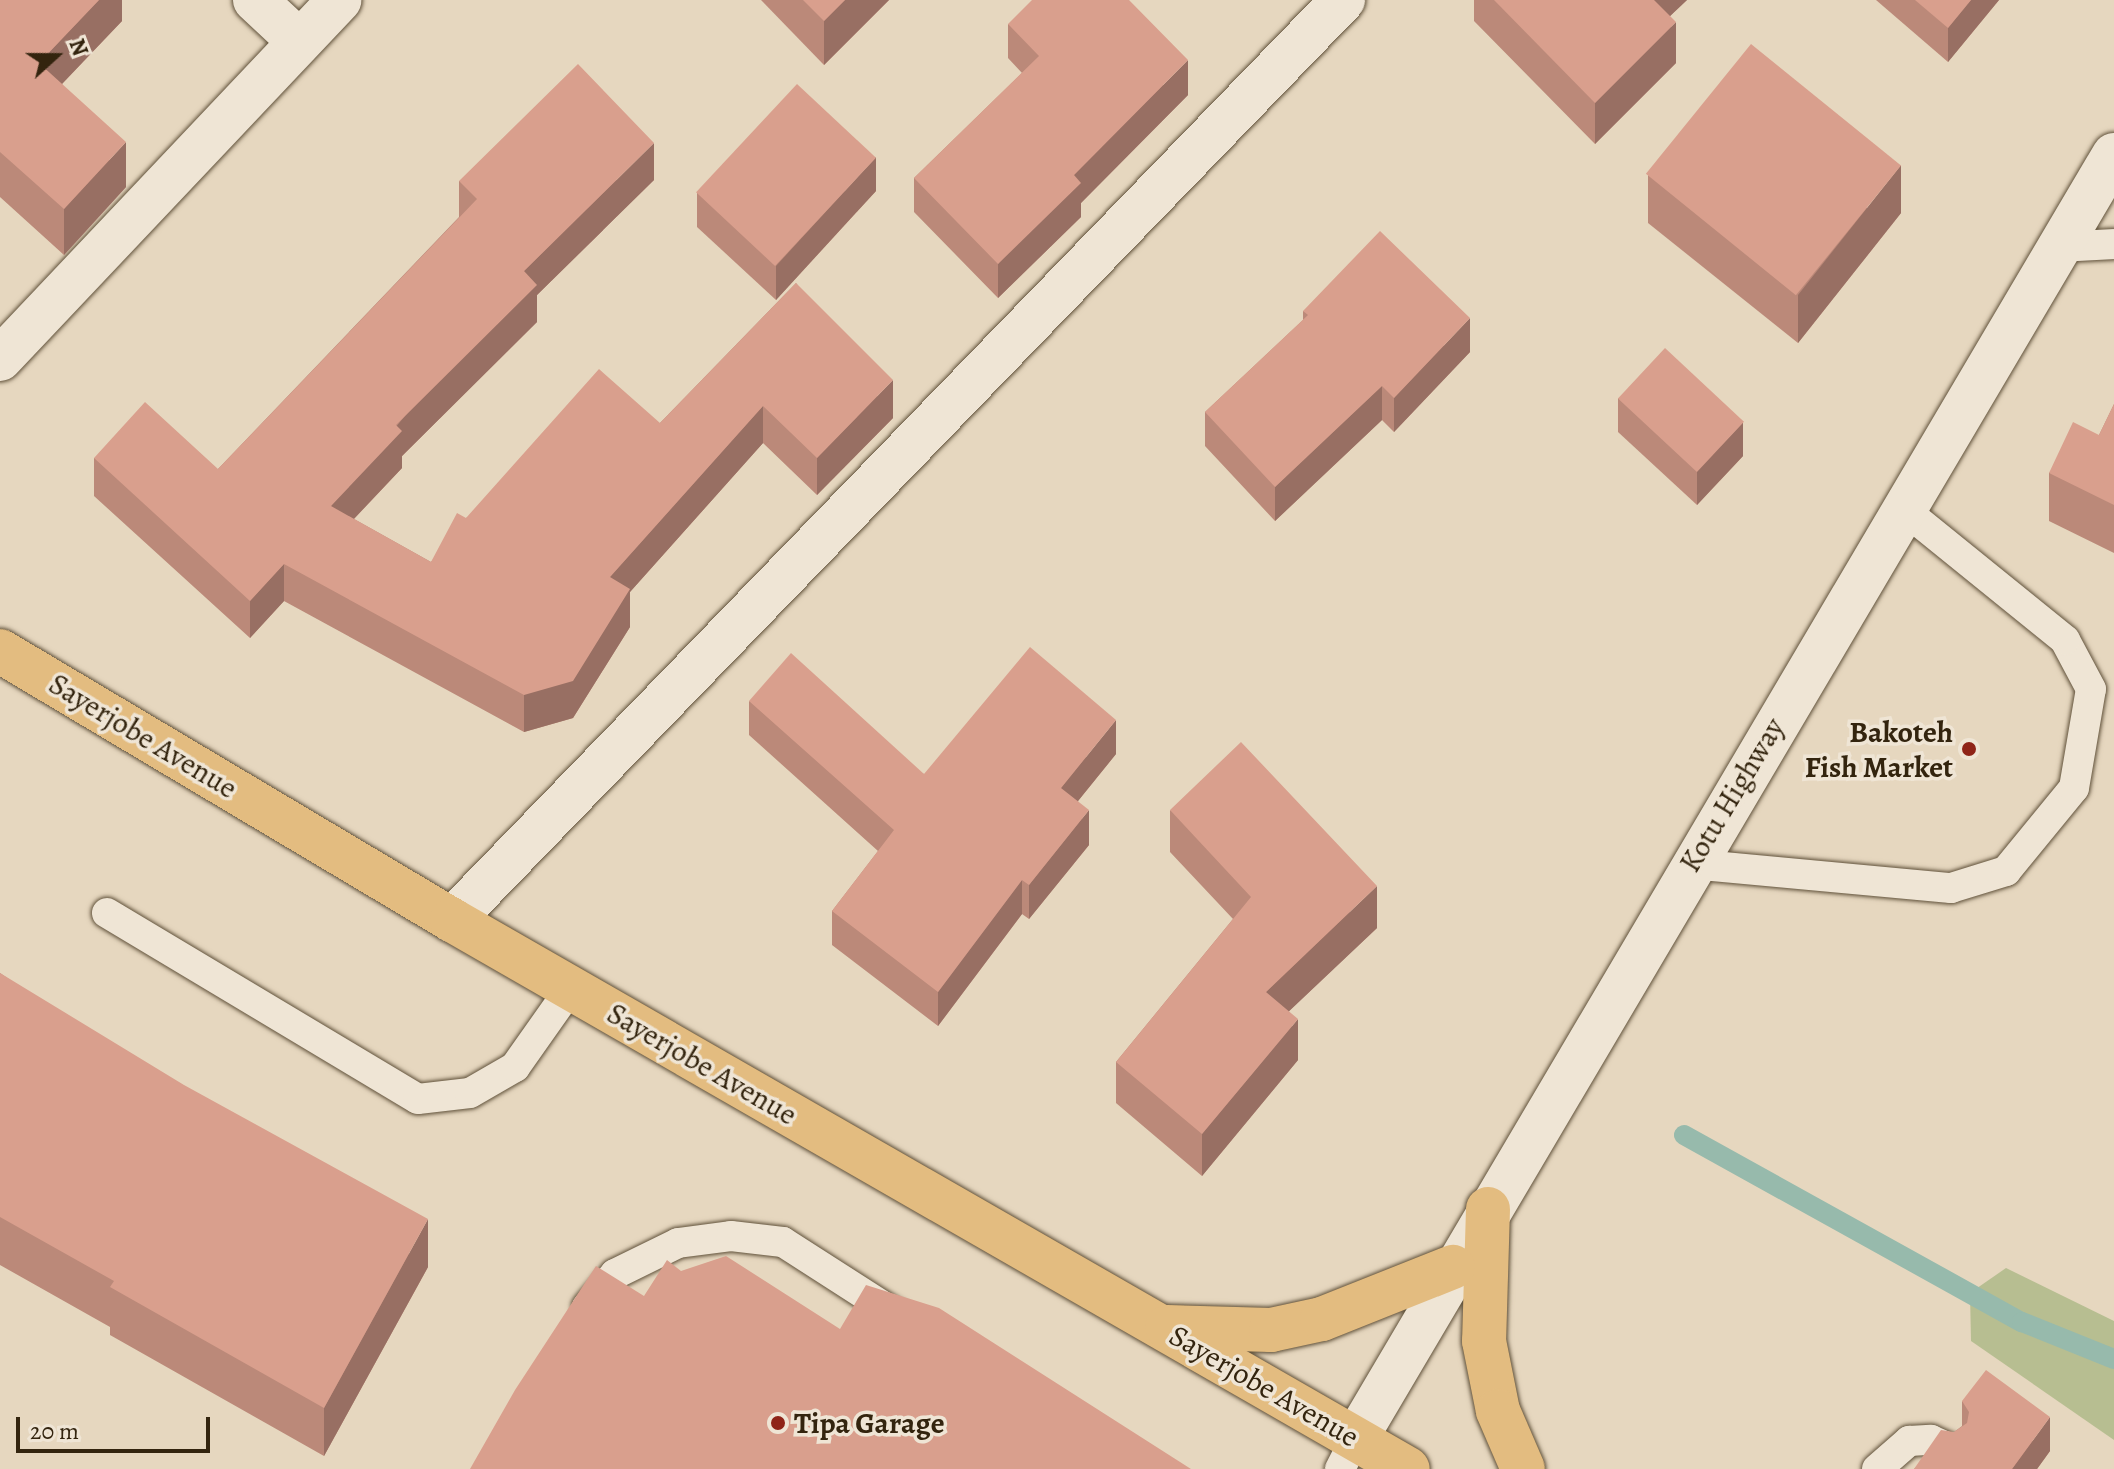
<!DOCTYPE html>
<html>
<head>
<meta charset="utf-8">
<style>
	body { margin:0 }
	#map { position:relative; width:2114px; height:1469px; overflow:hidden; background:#e6d7bf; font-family:Alegreya,serif }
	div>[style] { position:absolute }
	.green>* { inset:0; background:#b7be91 }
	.stream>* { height:20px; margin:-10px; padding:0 10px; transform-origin:10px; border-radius:10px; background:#97baac }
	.roads { filter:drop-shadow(0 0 2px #60513a) drop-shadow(0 0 2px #60513a) }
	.lane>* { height:30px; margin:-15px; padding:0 15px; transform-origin:15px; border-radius:15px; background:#efe5d5 }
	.street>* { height:44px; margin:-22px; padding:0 22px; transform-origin:22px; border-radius:22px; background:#efe5d5 }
	.secondary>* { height:44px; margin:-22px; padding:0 22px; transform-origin:22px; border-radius:22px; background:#efe5d5 }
	.primary>* { height:44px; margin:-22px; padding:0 22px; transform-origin:22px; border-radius:22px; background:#e3bc80 }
	.wall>* { inset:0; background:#bb8979 }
	.shaded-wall>* { inset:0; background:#986f63 }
	.building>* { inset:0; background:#d99f8d; transform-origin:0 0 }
	.dots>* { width:22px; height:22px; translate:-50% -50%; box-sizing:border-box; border:4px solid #efe5d5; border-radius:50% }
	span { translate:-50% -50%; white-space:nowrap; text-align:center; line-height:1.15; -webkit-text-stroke:7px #efe5d5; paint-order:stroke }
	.poi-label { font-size:30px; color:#33240e; font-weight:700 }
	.right { translate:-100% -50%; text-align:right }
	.left { translate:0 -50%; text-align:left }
	.street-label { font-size:30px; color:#33240e }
	.north { position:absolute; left:16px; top:16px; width:80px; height:80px; -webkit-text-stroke:6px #efe5d5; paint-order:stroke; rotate:69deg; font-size:22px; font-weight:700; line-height:32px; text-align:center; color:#33240e }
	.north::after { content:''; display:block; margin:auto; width:28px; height:36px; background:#33240e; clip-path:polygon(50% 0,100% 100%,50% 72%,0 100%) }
	.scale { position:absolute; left:16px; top:1417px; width:194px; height:36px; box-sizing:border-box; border:4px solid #33240e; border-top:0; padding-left:10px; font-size:24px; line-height:28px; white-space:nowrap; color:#33240e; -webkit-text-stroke:6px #efe5d5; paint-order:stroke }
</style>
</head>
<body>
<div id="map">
	<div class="green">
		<div style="clip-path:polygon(2006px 1268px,2114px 1321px,2114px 1440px,1971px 1341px,1970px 1293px)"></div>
	</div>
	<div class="stream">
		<div style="left:1684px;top:1135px;width:386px;rotate:29deg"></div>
		<div style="left:2022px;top:1322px;width:99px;rotate:21.9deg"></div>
	</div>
	<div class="roads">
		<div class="lane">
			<div style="left:2059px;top:247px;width:55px;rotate:-3.1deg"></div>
			<div style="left:1691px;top:864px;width:261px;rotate:5.3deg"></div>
			<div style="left:1951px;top:888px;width:58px;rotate:-17.2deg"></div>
			<div style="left:2006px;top:871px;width:107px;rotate:-50.7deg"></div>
			<div style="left:2074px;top:788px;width:100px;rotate:-80.3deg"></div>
			<div style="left:2091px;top:689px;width:55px;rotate:-118deg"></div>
			<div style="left:2065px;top:640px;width:210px;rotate:-141deg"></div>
			<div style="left:107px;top:913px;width:362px;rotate:30.9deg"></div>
			<div style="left:418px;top:1099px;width:52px;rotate:-6.6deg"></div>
			<div style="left:470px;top:1093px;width:52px;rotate:-30deg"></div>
			<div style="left:515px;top:1067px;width:95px;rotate:-54.8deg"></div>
			<div style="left:587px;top:1307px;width:43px;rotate:-49.7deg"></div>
			<div style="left:615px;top:1274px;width:70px;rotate:-26.2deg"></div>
			<div style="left:678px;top:1243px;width:53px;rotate:-7.5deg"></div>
			<div style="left:731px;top:1236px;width:52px;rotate:6.6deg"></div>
			<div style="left:783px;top:1242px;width:133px;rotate:32.7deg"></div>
			<div style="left:1340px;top:1469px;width:35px;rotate:-63deg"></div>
			<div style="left:1877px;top:1469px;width:43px;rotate:-41.2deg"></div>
			<div style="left:1909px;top:1441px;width:22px;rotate:-3deg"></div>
			<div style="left:1931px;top:1440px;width:22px;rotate:24deg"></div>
		</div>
		<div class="street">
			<div style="left:255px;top:0;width:60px;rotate:43deg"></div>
			<div style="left:0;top:359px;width:494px;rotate:-46.6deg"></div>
			<div style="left:452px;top:920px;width:1281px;rotate:-45.92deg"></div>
		</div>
		<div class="secondary">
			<div style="left:1356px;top:1438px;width:1490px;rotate:-59.43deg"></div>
		</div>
		<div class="primary">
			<div style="left:0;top:651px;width:526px;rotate:30.76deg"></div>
			<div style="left:452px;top:920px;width:1102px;rotate:29.87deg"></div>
			<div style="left:1488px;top:1209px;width:132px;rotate:91.7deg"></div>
			<div style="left:1484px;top:1341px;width:71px;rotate:78.7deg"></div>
			<div style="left:1498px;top:1411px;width:63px;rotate:66.7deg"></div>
			<div style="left:1167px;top:1327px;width:104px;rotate:1.7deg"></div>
			<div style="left:1271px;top:1330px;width:52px;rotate:-12.2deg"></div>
			<div style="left:1322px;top:1319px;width:141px;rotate:-21.7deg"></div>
		</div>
	</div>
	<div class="wall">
		<div style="clip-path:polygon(0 0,122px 0,122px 21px,62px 84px,126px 187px,64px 255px,0 197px)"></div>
		<div style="clip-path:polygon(761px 0,889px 0,824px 65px)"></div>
		<div style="clip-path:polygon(1474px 0,1687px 0,1670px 16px,1676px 63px,1595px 144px,1474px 21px)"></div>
		<div style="clip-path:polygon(1876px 0,1999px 0,1948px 62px)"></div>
		<div style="clip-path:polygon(1008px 24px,1188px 95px,1081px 203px,1081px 217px,998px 298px,914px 212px,914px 178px,1022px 73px,1008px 58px)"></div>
		<div style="clip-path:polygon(1648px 175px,1901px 213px,1798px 343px,1648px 223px)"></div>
		<div style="clip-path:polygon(654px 180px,537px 295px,537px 322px,402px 456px,402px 468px,354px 519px,431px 562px,466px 518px,660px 423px,796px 283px,893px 418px,817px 495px,763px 443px,630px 592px,630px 627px,573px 718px,524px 732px,284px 601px,250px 638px,94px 496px,94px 458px,218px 469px,459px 217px,459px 181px)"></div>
		<div style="clip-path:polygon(876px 191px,776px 300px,697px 227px,697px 193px)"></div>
		<div style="clip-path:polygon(1303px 311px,1470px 352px,1394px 432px,1382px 420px,1275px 521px,1205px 446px,1205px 412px,1303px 320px)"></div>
		<div style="clip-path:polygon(1618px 398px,1743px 456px,1697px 505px,1618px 432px)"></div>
		<div style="clip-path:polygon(2114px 404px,2114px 553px,2049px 521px,2049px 473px,2099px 435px)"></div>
		<div style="clip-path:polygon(749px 701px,924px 774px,1116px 754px,1078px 801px,1089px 845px,1029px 919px,1022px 914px,938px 1026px,832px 945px,832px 911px,878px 851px,749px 735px)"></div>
		<div style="clip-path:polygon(1170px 810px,1377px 928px,1289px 1011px,1298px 1060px,1202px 1176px,1116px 1103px,1116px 1062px,1233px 919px,1170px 852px)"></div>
		<div style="clip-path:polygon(0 973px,428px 1267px,324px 1456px,110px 1335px,110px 1327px,0 1265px)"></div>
		<div style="clip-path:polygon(1962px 1401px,2050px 1451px,2037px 1469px,1914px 1469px,1954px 1432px,1962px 1426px)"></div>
	</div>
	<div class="shaded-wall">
		<div style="clip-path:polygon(99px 0,122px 0,122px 21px,39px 108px,39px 63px)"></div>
		<div style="clip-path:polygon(845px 0,889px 0,824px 65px,824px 21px)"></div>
		<div style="clip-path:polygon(1649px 0,1687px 0,1649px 36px)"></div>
		<div style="clip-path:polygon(1971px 0,1999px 0,1948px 62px,1948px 28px)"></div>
		<div style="clip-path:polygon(1676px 22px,1676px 63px,1595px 144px,1595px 103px)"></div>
		<div style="clip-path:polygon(1188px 60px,1188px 95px,1081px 203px,1081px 217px,998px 298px,998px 264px,1074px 175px)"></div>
		<div style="clip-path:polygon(126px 142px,126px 187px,64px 255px,64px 209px)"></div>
		<div style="clip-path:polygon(654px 143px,654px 180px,537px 295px,537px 322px,402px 456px,402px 468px,331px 543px,331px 506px,524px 271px)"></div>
		<div style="clip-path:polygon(876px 157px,876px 191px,776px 300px,776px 266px)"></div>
		<div style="clip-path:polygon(1901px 165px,1901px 213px,1798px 343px,1798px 295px)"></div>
		<div style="clip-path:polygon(1470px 318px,1470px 352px,1394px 432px,1394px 398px)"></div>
		<div style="clip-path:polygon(893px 380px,893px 418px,817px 495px,817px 458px)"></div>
		<div style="clip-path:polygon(1382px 386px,1382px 420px,1275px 521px,1275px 487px)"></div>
		<div style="clip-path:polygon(763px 406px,763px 443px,630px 592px,630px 627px,573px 718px,524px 732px,524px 695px,610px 577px)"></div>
		<div style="clip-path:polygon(1743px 422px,1743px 456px,1697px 505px,1697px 471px)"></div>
		<div style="clip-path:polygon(284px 564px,284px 601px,250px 638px,250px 601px)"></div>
		<div style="clip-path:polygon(1116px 720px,1116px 754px,1061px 822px,1061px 788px)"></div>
		<div style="clip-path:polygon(1089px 810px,1089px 845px,1029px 919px,1029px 885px)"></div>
		<div style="clip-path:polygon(1022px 880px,1022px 914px,938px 1026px,938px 992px)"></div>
		<div style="clip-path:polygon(1377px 886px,1377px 928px,1266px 1033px,1266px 992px)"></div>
		<div style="clip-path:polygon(1298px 1019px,1298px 1060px,1202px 1176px,1202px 1134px)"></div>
		<div style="clip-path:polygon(428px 1219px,428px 1267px,324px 1456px,324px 1408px)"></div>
		<div style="clip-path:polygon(2050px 1417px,2050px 1451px,2037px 1469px,2012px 1469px)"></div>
	</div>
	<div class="building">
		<div style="clip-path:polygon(0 0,99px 0,39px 63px,126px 142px,64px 209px,0 152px)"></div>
		<div style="clip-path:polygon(803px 0,845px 0,824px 21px)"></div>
		<div style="clip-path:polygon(1032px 0,1129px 0,1188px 60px,1074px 175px,1081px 183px,998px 264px,914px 178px,1039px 56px,1008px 24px)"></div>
		<div style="clip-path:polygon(1494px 0,1654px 0,1676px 22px,1595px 103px)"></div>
		<div style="clip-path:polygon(1915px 0,1971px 0,1948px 28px)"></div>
		<div style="left:1751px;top:44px;width:193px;height:167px;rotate:39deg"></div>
		<div style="clip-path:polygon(578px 64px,654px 143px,524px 271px,537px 285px,396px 425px,402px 431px,331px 506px,431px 562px,457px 513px,466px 518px,599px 369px,660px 423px,796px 283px,893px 380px,817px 458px,763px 406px,610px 577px,630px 589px,573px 681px,524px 695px,284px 564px,250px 601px,94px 458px,145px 402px,218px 469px,477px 199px,459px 181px)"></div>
		<div style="left:797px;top:84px;width:108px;height:148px;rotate:43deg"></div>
		<div style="clip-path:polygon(1380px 231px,1470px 318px,1394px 398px,1382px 386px,1275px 487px,1205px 412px,1308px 315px,1303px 311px)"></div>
		<div style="left:1665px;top:348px;width:108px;height:69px;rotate:43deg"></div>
		<div style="clip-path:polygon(2114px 404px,2114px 505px,2049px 473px,2073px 422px,2099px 435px)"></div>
		<div style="clip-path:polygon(1030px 647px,1116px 720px,1061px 788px,1089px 810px,1029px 885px,1022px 880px,938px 992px,832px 911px,894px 830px,749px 701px,791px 653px,924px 774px)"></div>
		<div style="clip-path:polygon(1241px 742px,1377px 886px,1266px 992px,1298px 1019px,1202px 1134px,1116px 1062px,1251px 897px,1170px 810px)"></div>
		<div style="clip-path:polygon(0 973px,184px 1085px,428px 1219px,324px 1408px,110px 1287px,114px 1281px,0 1217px)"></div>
		<div style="clip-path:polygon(726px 1256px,840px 1329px,866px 1285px,939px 1308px,1191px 1469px,470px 1469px,515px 1390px,596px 1266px,644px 1296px,667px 1260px,681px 1271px)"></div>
		<div style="clip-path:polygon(1986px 1370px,2050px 1417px,2012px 1469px,1914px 1469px,1941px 1430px,1954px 1432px,1967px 1423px,1969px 1412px,1962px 1401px)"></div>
	</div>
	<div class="dots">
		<div style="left:1969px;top:749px;background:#8f2418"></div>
		<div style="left:778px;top:1423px;background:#8f2418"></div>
	</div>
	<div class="poi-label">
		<span class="right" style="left:1953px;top:749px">Bakoteh<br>Fish Market</span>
		<span class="left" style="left:794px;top:1423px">Tipa Garage</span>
	</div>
	<div class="street-label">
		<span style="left:143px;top:736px;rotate:31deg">Sayerjobe Avenue</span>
		<span style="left:1732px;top:795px;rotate:-59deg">Kotu Highway</span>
		<span style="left:702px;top:1064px;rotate:30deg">Sayerjobe Avenue</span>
		<span style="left:1264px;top:1386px;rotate:30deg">Sayerjobe Avenue</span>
	</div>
	<div class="north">N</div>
	<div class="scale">20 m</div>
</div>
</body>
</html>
